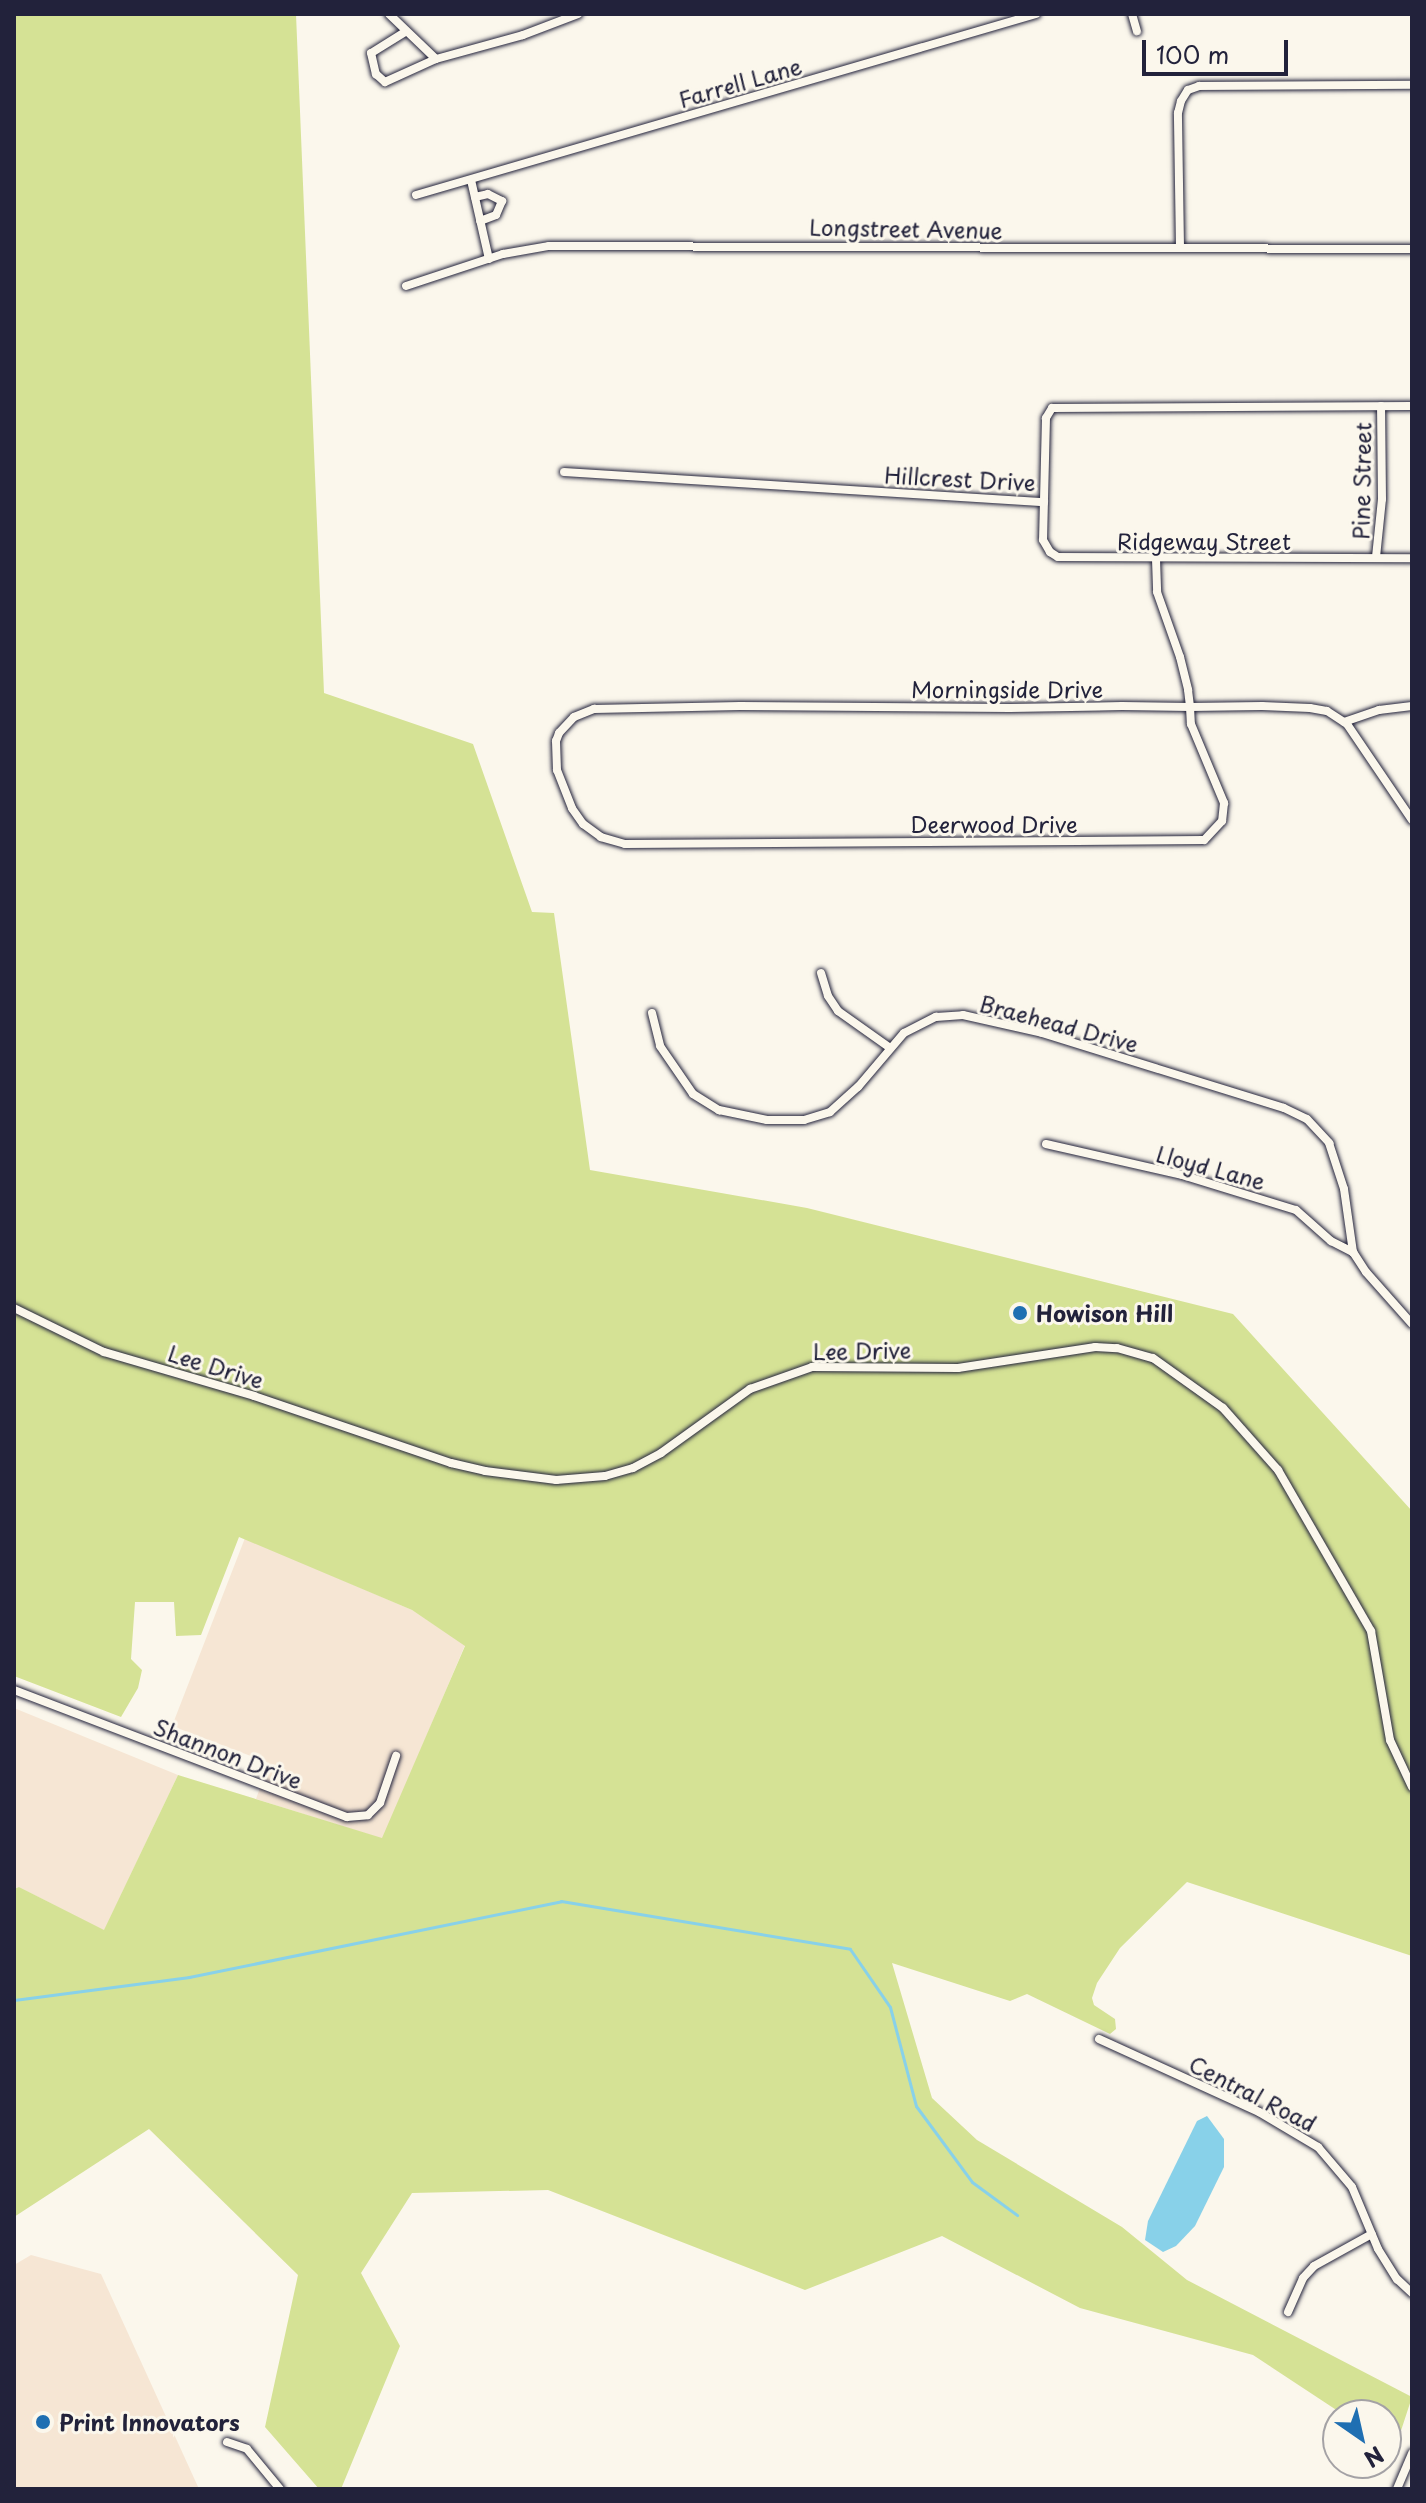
<!DOCTYPE html>
<html>
<head>
<meta charset="utf-8">
<style>
	body { margin:0 }
	#map { position:relative; width:1426px; height:2503px; overflow:hidden; background:#fbf7ec; font-family:"Playpen Sans",sans-serif }
	div>[style] { position:absolute }
	.built>* { inset:0; background:#f6e6d4 }
	.green>* { inset:0; background:#d5e295 }
	.water>* { inset:0; background:#88d1e9 }
	.stream>* { height:3px; margin:-1.5px; padding:0 1.5px; transform-origin:1.5px; border-radius:1.5px; background:#88d1e9 }
	.roads { filter:drop-shadow(0 0 2px #22223b) drop-shadow(0 0 2px #22223b) }
	.minor>* { height:8px; margin:-4px; padding:0 4px; transform-origin:4px; border-radius:4px; background:#fbf7ec }
	.dots>* { width:22px; height:22px; translate:-50% -50%; box-sizing:border-box; border:4px solid #fbf7ec; border-radius:50% }
	span { translate:-50% -50%; white-space:nowrap; text-align:center; line-height:1.15; -webkit-text-stroke:6px #fbf7ec; paint-order:stroke }
	.street-label { font-size:22px; color:#22223b }
	.poi-label { font-size:22px; color:#22223b; font-weight:700 }
	.left { translate:0 -50%; text-align:left }
	.frame { position:absolute; inset:0; border:16px solid #22223b; pointer-events:none }
	.north { position:absolute; left:1322px; top:2399px; width:80px; height:80px; box-sizing:border-box; background:#fbf7ec; border:2px solid #a4a2a5; border-radius:50%; rotate:146deg; font-size:22px; font-weight:700; line-height:32px; text-align:center; color:#22223b }
	.north::after { content:''; display:block; margin:auto; width:28px; height:36px; background:#1f6fb2; clip-path:polygon(50% 0,100% 100%,50% 72%,0 100%) }
	.scale { position:absolute; left:1142px; top:40px; width:146px; height:36px; box-sizing:border-box; border:4px solid #22223b; border-top:0; padding-left:10px; font-size:24px; line-height:28px; white-space:nowrap; color:#22223b; -webkit-text-stroke:6px #fbf7ec; paint-order:stroke }
</style>
</head>
<body>
<div id="map">
	<div class="built">
		<div style="clip-path:polygon(245px 1538px,412px 1610px,465px 1645px,383px 1839px,256px 1799px,269px 1763px,172px 1726px)"></div>
		<div style="clip-path:polygon(14px 1708px,178px 1775px,104px 1931px,19px 1887px,14px 1889px)"></div>
		<div style="clip-path:polygon(31px 2255px,101px 2274px,199px 2489px,14px 2489px,14px 2265px)"></div>
	</div>
	<div class="green">
		<div style="clip-path:polygon(14px 14px,296px 14px,324px 693px,473px 744px,532px 912px,554px 913px,590px 1170px,807px 1208px,1233px 1314px,1412px 1511px,1412px 1956px,1187px 1882px,1120px 1948px,1097px 1983px,1092px 1998px,1094px 2005px,1115px 2019px,1116px 2029px,1110px 2034px,1027px 1994px,1010px 2001px,892px 1963px,932px 2098px,977px 2140px,1122px 2227px,1187px 2280px,1412px 2397px,1395px 2449px,1386px 2443px,1386px 2415px,1344px 2415px,1253px 2355px,1080px 2308px,942px 2236px,805px 2290px,548px 2190px,412px 2193px,361px 2273px,400px 2346px,341px 2489px,319px 2489px,265px 2427px,298px 2275px,149px 2129px,14px 2217px,14px 1889px,19px 1887px,104px 1930px,178px 1775px,382px 1838px,465px 1646px,412px 1610px,239px 1537px,201px 1635px,176px 1636px,174px 1602px,135px 1602px,131px 1659px,142px 1670px,138px 1688px,121px 1717px,14px 1676px)"></div>
	</div>
	<div class="water">
		<div style="clip-path:polygon(1207px 2116px,1224px 2139px,1224px 2167px,1195px 2226px,1176px 2246px,1163px 2252px,1145px 2240px,1148px 2221px,1197px 2121px)"></div>
	</div>
	<div class="stream">
		<div style="left:14px;top:2000px;width:177px;rotate:-7.5deg"></div>
		<div style="left:189px;top:1977px;width:380px;rotate:-11.5deg"></div>
		<div style="left:561px;top:1901px;width:293px;rotate:9.4deg"></div>
		<div style="left:850px;top:1949px;width:70px;rotate:55.4deg"></div>
		<div style="left:890px;top:2007px;width:102px;rotate:75.3deg"></div>
		<div style="left:916px;top:2106px;width:94px;rotate:53.6deg"></div>
		<div style="left:972px;top:2182px;width:56px;rotate:36.3deg"></div>
	</div>
	<div class="roads">
		<div class="minor">
			<div style="left:389px;top:14px;width:65px;rotate:43.8deg"></div>
			<div style="left:436px;top:59px;width:90px;rotate:-15.4deg"></div>
			<div style="left:523px;top:35px;width:59px;rotate:-20.9deg"></div>
			<div style="left:1132px;top:14px;width:18px;rotate:74deg"></div>
			<div style="left:405px;top:32px;width:40px;rotate:148deg"></div>
			<div style="left:371px;top:53px;width:22px;rotate:77deg"></div>
			<div style="left:376px;top:74px;width:12px;rotate:42deg"></div>
			<div style="left:385px;top:82px;width:56px;rotate:-24.3deg"></div>
			<div style="left:471px;top:180px;width:81px;rotate:77.2deg"></div>
			<div style="left:416px;top:195px;width:646px;rotate:-16.27deg"></div>
			<div style="left:475px;top:197px;width:13px;rotate:-13deg"></div>
			<div style="left:488px;top:194px;width:16px;rotate:27deg"></div>
			<div style="left:502px;top:201px;width:15px;rotate:113deg"></div>
			<div style="left:496px;top:215px;width:17px;rotate:159deg"></div>
			<div style="left:1180px;top:247px;width:134px;rotate:-90.9deg"></div>
			<div style="left:1178px;top:113px;width:12px;rotate:-76deg"></div>
			<div style="left:1181px;top:101px;width:13px;rotate:-58deg"></div>
			<div style="left:1188px;top:90px;width:12px;rotate:-20deg"></div>
			<div style="left:1199px;top:86px;width:213px;rotate:-0.3deg"></div>
			<div style="left:406px;top:286px;width:102px;rotate:-18.3deg"></div>
			<div style="left:503px;top:254px;width:47px;rotate:-9.9deg"></div>
			<div style="left:549px;top:246px;width:863px;rotate:0.2deg"></div>
			<div style="left:1412px;top:406px;width:360px;rotate:179.7deg"></div>
			<div style="left:1052px;top:408px;width:12px;rotate:121deg"></div>
			<div style="left:1046px;top:418px;width:122px;rotate:91.4deg"></div>
			<div style="left:1043px;top:540px;width:14px;rotate:60deg"></div>
			<div style="left:1050px;top:552px;width:9px;rotate:32deg"></div>
			<div style="left:1058px;top:557px;width:354px;rotate:0.2deg"></div>
			<div style="left:564px;top:472px;width:481px;rotate:3.6deg"></div>
			<div style="left:1376px;top:557px;width:58px;rotate:-84.1deg"></div>
			<div style="left:1382px;top:499px;width:93px;rotate:-90.6deg"></div>
			<div style="left:1156px;top:559px;width:33px;rotate:88deg"></div>
			<div style="left:1157px;top:592px;width:69px;rotate:70.5deg"></div>
			<div style="left:1180px;top:657px;width:34px;rotate:76deg"></div>
			<div style="left:1188px;top:690px;width:17px;rotate:83deg"></div>
			<div style="left:1190px;top:707px;width:17px;rotate:87deg"></div>
			<div style="left:1191px;top:724px;width:86px;rotate:67.3deg"></div>
			<div style="left:1224px;top:803px;width:18px;rotate:96deg"></div>
			<div style="left:1222px;top:821px;width:26px;rotate:133deg"></div>
			<div style="left:1204px;top:840px;width:579px;rotate:179.6deg"></div>
			<div style="left:625px;top:844px;width:25px;rotate:-164deg"></div>
			<div style="left:601px;top:837px;width:22px;rotate:-144deg"></div>
			<div style="left:583px;top:824px;width:19px;rotate:-125deg"></div>
			<div style="left:572px;top:808px;width:41px;rotate:-111.5deg"></div>
			<div style="left:557px;top:770px;width:29px;rotate:-92deg"></div>
			<div style="left:556px;top:741px;width:9px;rotate:-69deg"></div>
			<div style="left:559px;top:733px;width:22px;rotate:-47deg"></div>
			<div style="left:574px;top:717px;width:22px;rotate:-22deg"></div>
			<div style="left:594px;top:709px;width:146px;rotate:-1.2deg"></div>
			<div style="left:740px;top:706px;width:270px;rotate:0.4deg"></div>
			<div style="left:1010px;top:708px;width:112px;rotate:-1deg"></div>
			<div style="left:1122px;top:706px;width:68px;rotate:0.8deg"></div>
			<div style="left:1190px;top:707px;width:72px;rotate:-0.8deg"></div>
			<div style="left:1262px;top:706px;width:48px;rotate:2.4deg"></div>
			<div style="left:1310px;top:708px;width:17px;rotate:10deg"></div>
			<div style="left:1327px;top:711px;width:24px;rotate:33deg"></div>
			<div style="left:1347px;top:724px;width:116px;rotate:55.9deg"></div>
			<div style="left:1344px;top:722px;width:37px;rotate:-19deg"></div>
			<div style="left:1379px;top:710px;width:33px;rotate:-7deg"></div>
			<div style="left:821px;top:973px;width:24px;rotate:73deg"></div>
			<div style="left:828px;top:996px;width:18px;rotate:56deg"></div>
			<div style="left:838px;top:1011px;width:64px;rotate:35.4deg"></div>
			<div style="left:652px;top:1013px;width:34px;rotate:76deg"></div>
			<div style="left:660px;top:1046px;width:58px;rotate:55.5deg"></div>
			<div style="left:693px;top:1094px;width:31px;rotate:32deg"></div>
			<div style="left:719px;top:1110px;width:49px;rotate:11.8deg"></div>
			<div style="left:767px;top:1120px;width:37px"></div>
			<div style="left:804px;top:1120px;width:27px;rotate:-17deg"></div>
			<div style="left:830px;top:1112px;width:38px;rotate:-42deg"></div>
			<div style="left:858px;top:1087px;width:71px;rotate:-49.6deg"></div>
			<div style="left:904px;top:1033px;width:36px;rotate:-27deg"></div>
			<div style="left:936px;top:1017px;width:27px;rotate:-4deg"></div>
			<div style="left:963px;top:1015px;width:81px;rotate:12.8deg"></div>
			<div style="left:1042px;top:1033px;width:253px;rotate:17.2deg"></div>
			<div style="left:1284px;top:1108px;width:25px;rotate:26deg"></div>
			<div style="left:1307px;top:1119px;width:33px;rotate:47deg"></div>
			<div style="left:1329px;top:1143px;width:48px;rotate:71.9deg"></div>
			<div style="left:1344px;top:1189px;width:64px;rotate:81.9deg"></div>
			<div style="left:1353px;top:1252px;width:24px;rotate:57deg"></div>
			<div style="left:1366px;top:1272px;width:69px;rotate:48.5deg"></div>
			<div style="left:1046px;top:1144px;width:139px;rotate:12.8deg"></div>
			<div style="left:1182px;top:1175px;width:119px;rotate:17.1deg"></div>
			<div style="left:1296px;top:1210px;width:47px;rotate:41.5deg"></div>
			<div style="left:1331px;top:1241px;width:25px;rotate:27deg"></div>
			<div style="left:14px;top:1308px;width:100px;rotate:26.1deg"></div>
			<div style="left:104px;top:1352px;width:156px;rotate:16.3deg"></div>
			<div style="left:254px;top:1396px;width:208px;rotate:18.8deg"></div>
			<div style="left:451px;top:1463px;width:35px;rotate:13deg"></div>
			<div style="left:485px;top:1471px;width:72px;rotate:7.2deg"></div>
			<div style="left:556px;top:1480px;width:49px;rotate:-4.7deg"></div>
			<div style="left:605px;top:1476px;width:29px;rotate:-16deg"></div>
			<div style="left:633px;top:1468px;width:32px;rotate:-28deg"></div>
			<div style="left:661px;top:1453px;width:110px;rotate:-35.7deg"></div>
			<div style="left:750px;top:1389px;width:66px;rotate:-19.5deg"></div>
			<div style="left:812px;top:1367px;width:146px;rotate:0.4deg"></div>
			<div style="left:958px;top:1368px;width:139px;rotate:-8.7deg"></div>
			<div style="left:1095px;top:1347px;width:22px;rotate:3deg"></div>
			<div style="left:1117px;top:1348px;width:37px;rotate:16deg"></div>
			<div style="left:1153px;top:1358px;width:86px;rotate:35.5deg"></div>
			<div style="left:1223px;top:1408px;width:83px;rotate:48.4deg"></div>
			<div style="left:1278px;top:1470px;width:186px;rotate:60deg"></div>
			<div style="left:1371px;top:1631px;width:111px;rotate:80.1deg"></div>
			<div style="left:1390px;top:1740px;width:52px;rotate:64.9deg"></div>
			<div style="left:14px;top:1690px;width:356px;rotate:20.9deg"></div>
			<div style="left:347px;top:1817px;width:21px;rotate:-5deg"></div>
			<div style="left:368px;top:1815px;width:17px;rotate:-45deg"></div>
			<div style="left:380px;top:1803px;width:50px;rotate:-71.2deg"></div>
			<div style="left:1099px;top:2039px;width:176px;rotate:24.5deg"></div>
			<div style="left:1259px;top:2112px;width:69px;rotate:30.7deg"></div>
			<div style="left:1318px;top:2147px;width:52px;rotate:49.6deg"></div>
			<div style="left:1352px;top:2187px;width:67px;rotate:67.2deg"></div>
			<div style="left:1378px;top:2249px;width:36px;rotate:58deg"></div>
			<div style="left:1397px;top:2279px;width:21px;rotate:43deg"></div>
			<div style="left:1288px;top:2312px;width:37px;rotate:-66deg"></div>
			<div style="left:1303px;top:2278px;width:16px;rotate:-47deg"></div>
			<div style="left:1314px;top:2266px;width:66px;rotate:-28.9deg"></div>
			<div style="left:227px;top:2442px;width:21px;rotate:19deg"></div>
			<div style="left:247px;top:2449px;width:52px;rotate:50.5deg"></div>
			<div style="left:1397px;top:2489px;width:39px;rotate:-67deg"></div>
		</div>
	</div>
	<div class="dots">
		<div style="left:1020px;top:1313px;background:#1f6fb2"></div>
		<div style="left:43px;top:2422px;background:#1f6fb2"></div>
	</div>
	<div class="street-label">
		<span style="left:740px;top:82px;rotate:-16deg">Farrell Lane</span>
		<span style="left:906px;top:228px;rotate:1deg">Longstreet Avenue</span>
		<span style="left:960px;top:478px;rotate:3deg">Hillcrest Drive</span>
		<span style="left:1361px;top:481px;rotate:-89deg">Pine Street</span>
		<span style="left:1204px;top:541px">Ridgeway Street</span>
		<span style="left:1007px;top:689px">Morningside Drive</span>
		<span style="left:994px;top:824px">Deerwood Drive</span>
		<span style="left:1059px;top:1023px;rotate:15deg">Braehead Drive</span>
		<span style="left:1211px;top:1167px;rotate:15deg">Lloyd Lane</span>
		<span style="left:862px;top:1350px;rotate:-1deg">Lee Drive</span>
		<span style="left:216px;top:1366px;rotate:17deg">Lee Drive</span>
		<span style="left:228px;top:1753px;rotate:21deg">Shannon Drive</span>
		<span style="left:1253px;top:2093px;rotate:27deg">Central Road</span>
	</div>
	<div class="poi-label">
		<span class="left" style="left:1036px;top:1313px">Howison Hill</span>
		<span class="left" style="left:59px;top:2422px">Print Innovators</span>
	</div>
	<div class="frame"></div>
	<div class="north">N</div>
	<div class="scale">100 m</div>
</div>
</body>
</html>
